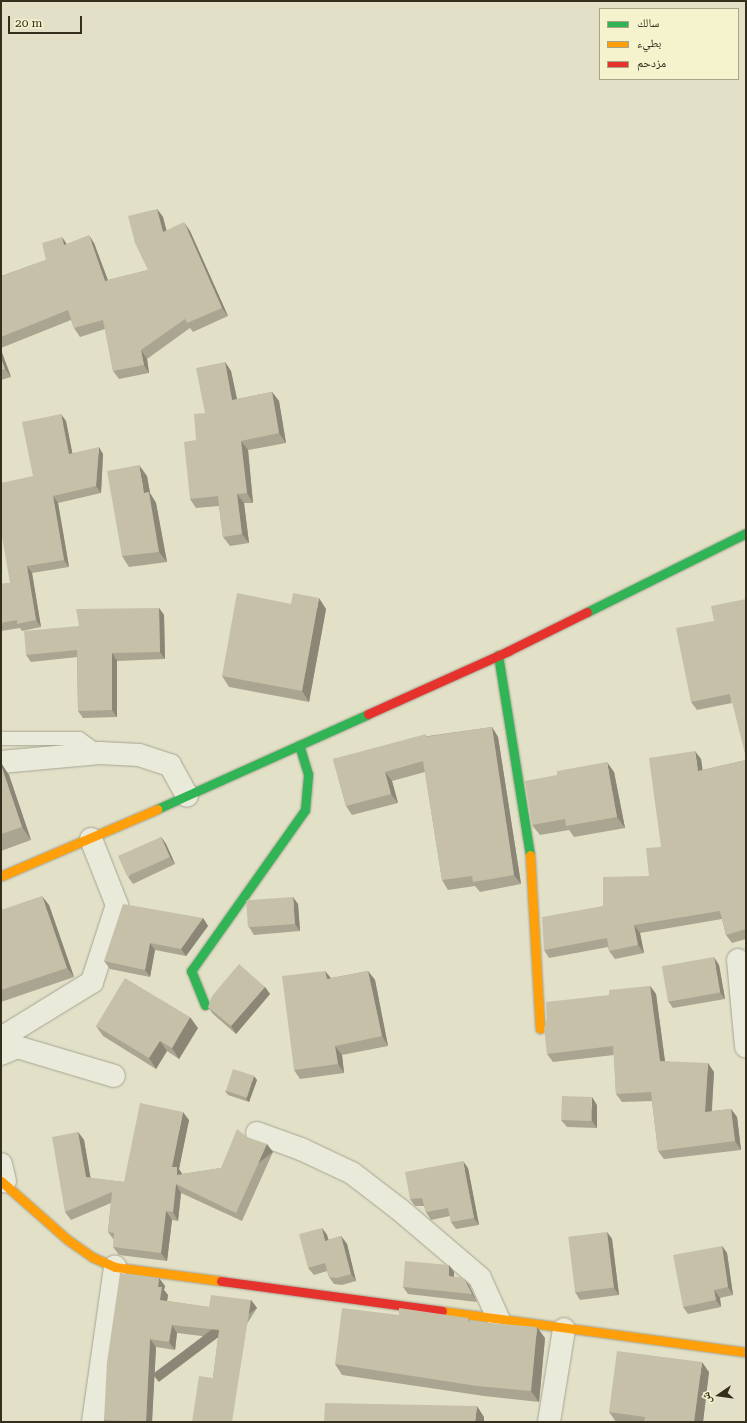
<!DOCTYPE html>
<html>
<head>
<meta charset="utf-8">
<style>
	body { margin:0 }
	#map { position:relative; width:747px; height:1423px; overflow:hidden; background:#e2e1c8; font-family:"Roboto Serif","Noto Naskh Arabic",serif }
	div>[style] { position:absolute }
	.roads { filter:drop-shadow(0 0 1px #a7a492) drop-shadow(0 0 1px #a7a492) }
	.lane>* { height:13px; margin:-6.5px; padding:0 6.5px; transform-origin:6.5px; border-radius:6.5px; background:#eaeadb }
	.street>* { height:22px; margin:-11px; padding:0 11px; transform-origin:11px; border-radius:11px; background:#eaeadb }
	.fast>* { height:9px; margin:-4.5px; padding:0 4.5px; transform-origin:4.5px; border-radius:4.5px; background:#30b455 }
	.slow>* { height:9px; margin:-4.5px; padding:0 4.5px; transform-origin:4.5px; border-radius:4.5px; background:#ff9f0a }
	.jam>* { height:9px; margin:-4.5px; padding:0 4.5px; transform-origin:4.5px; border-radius:4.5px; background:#e5322d }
	.wall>* { inset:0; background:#aaa591 }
	.shaded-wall>* { inset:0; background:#8b8676; transform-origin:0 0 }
	.building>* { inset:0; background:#c6c0a9; transform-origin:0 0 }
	span { translate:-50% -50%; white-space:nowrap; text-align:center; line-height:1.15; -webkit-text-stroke:4px #f4f3ce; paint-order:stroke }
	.frame { position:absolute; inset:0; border:2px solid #342e1c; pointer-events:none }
	.legend { position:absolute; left:599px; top:8px; width:140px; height:72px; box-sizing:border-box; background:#f4f3ce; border:1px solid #a7a487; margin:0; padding:5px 7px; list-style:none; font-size:12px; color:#342e1c }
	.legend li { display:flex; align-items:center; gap:8px; height:20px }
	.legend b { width:20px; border:1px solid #a7a487 }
	.north { position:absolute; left:699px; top:1375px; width:40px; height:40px; -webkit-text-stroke:3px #f4f3ce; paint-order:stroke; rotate:257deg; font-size:11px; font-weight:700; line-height:16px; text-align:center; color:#342e1c }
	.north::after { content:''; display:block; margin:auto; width:14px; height:18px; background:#342e1c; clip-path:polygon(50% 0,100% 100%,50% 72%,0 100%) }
	.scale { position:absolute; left:8px; top:16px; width:74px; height:18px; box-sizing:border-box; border:2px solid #342e1c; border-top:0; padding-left:5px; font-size:12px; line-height:14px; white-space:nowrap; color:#342e1c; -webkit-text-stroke:3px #f4f3ce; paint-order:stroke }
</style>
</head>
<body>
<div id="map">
	<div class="roads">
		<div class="lane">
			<div style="left:1px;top:738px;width:78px"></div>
			<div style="left:79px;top:738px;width:26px;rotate:36deg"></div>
		</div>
		<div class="street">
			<div style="left:1px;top:762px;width:99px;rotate:-5.2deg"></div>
			<div style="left:100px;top:753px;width:39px;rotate:3deg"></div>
			<div style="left:139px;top:755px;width:33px;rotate:18deg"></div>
			<div style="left:170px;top:765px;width:35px;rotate:61deg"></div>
			<div style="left:738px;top:960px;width:87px;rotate:84.7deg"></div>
			<div style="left:1px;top:1038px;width:107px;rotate:-31.6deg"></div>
			<div style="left:92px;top:982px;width:81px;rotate:-72deg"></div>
			<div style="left:117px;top:905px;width:71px;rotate:-111.5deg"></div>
			<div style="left:1px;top:1054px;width:17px;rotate:-24deg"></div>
			<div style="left:17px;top:1047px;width:101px;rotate:16.6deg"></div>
			<div style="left:257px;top:1133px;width:47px;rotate:20deg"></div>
			<div style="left:301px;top:1149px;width:56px;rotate:25.2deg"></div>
			<div style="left:352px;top:1173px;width:59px;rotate:37.5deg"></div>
			<div style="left:399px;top:1209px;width:106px;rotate:40.4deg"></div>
			<div style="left:480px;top:1278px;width:46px;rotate:65.7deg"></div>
			<div style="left:1px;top:1164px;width:18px;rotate:77deg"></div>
			<div style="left:93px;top:1422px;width:157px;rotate:-81.9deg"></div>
			<div style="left:549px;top:1422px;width:94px;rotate:-80.8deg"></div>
		</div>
		<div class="fast">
			<div style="left:587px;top:612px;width:178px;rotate:-26.4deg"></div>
			<div style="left:498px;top:655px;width:203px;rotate:80.9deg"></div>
			<div style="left:157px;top:809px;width:231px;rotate:-24.2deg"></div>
			<div style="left:205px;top:1005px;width:37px;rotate:-112deg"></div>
			<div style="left:191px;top:971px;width:197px;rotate:-54.7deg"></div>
			<div style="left:305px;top:810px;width:36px;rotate:-85deg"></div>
			<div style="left:308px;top:774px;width:30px;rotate:-107deg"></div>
		</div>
		<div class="slow">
			<div style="left:530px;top:855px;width:174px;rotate:86.7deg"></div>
			<div style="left:1px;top:876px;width:170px;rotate:-23.2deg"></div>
			<div style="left:1px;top:1181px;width:89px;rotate:41.4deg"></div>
			<div style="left:68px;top:1240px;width:29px;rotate:35deg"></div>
			<div style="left:92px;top:1257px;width:25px;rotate:23deg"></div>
			<div style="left:115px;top:1267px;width:107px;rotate:7.5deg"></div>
			<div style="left:442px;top:1311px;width:307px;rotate:7.7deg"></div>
		</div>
		<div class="jam">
			<div style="left:368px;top:714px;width:154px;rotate:-24.2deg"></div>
			<div style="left:508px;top:651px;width:88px;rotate:-26.3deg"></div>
			<div style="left:221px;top:1281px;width:223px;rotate:7.7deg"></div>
		</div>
	</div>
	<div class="wall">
		<div style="clip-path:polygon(157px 209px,163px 217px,166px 230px,190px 231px,228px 316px,193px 332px,190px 328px,147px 359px,149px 373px,119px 379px,113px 371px,105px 329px,80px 337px,74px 328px,71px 320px,1px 348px,1px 276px,46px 260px,62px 237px,66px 244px,94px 243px,108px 280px,148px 270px)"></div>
		<div style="clip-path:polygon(1px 350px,11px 377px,1px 380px)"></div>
		<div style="clip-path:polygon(225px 362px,231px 371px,237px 399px,272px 392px,279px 401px,286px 443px,248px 450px,253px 503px,244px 503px,249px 543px,230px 546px,223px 537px,219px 506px,196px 508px,190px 499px,205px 413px)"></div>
		<div style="clip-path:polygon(66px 421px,72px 454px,103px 454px,101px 493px,58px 503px,69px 567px,32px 573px,41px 627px,22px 631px,20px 628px,1px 631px,1px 584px,10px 583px,33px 476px)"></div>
		<div style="clip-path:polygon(147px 476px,150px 493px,156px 503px,167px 562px,129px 567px,122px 556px)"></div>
		<div style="clip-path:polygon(291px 604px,326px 609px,309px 702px,229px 687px,222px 676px)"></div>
		<div style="clip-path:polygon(159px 608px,164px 615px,165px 659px,117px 661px,117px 717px,83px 718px,78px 711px,77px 657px,31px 662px,26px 655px,79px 626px)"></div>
		<div style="clip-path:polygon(714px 621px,732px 703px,697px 710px,691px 702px)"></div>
		<div style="clip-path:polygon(492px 727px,498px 737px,521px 884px,480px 892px,475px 886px,448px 890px,442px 880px,425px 772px,392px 781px,398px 803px,352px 815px,346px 806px,333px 759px,428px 736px)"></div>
		<div style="clip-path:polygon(701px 759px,702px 770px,746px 760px,746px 939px,732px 943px,726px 935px,722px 919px,640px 933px,644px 953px,615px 959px,609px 951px,608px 947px,549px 958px,544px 950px,603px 906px,649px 876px)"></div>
		<div style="clip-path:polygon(1px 763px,9px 775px,31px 840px,1px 851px)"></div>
		<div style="clip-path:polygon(614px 772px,625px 828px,574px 837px,569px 830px,540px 835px,532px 825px)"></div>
		<div style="clip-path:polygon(161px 837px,166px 844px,175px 864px,133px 884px,128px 877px)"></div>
		<div style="clip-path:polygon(298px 904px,300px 931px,254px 935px,249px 927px)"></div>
		<div style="clip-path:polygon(49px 905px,74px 977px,1px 1002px,1px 910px)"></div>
		<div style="clip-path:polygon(203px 918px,208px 926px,186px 956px,155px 950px,150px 977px,110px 969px,104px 961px)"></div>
		<div style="clip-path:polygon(719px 965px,725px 999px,673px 1008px,668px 1001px)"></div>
		<div style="clip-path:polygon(325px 971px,331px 978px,368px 971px,375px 980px,388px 1046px,342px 1055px,344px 1073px,300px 1079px,294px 1070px)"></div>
		<div style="clip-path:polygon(650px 986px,656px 994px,665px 1061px,714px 1072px,712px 1111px,731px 1109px,737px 1117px,741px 1150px,664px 1159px,658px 1151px,652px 1101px,622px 1102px,616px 1094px,614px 1055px,553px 1062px,547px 1054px,609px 995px)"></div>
		<div style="clip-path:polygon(265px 987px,270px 994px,236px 1034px,213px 1014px,208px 1007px)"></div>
		<div style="clip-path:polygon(96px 1026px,198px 1028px,179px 1059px,167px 1051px,156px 1069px,103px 1036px)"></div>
		<div style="clip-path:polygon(257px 1080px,249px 1102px,228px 1095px,225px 1091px)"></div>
		<div style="clip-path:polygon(597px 1105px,597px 1128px,567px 1127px,561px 1120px)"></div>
		<div style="clip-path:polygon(189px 1120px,179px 1169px,182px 1174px,221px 1168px,247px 1137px,273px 1152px,242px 1221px,181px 1193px,178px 1221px,172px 1220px,167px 1261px,119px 1255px,113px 1247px,114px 1240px,108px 1232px,111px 1203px,71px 1220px,65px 1212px,78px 1132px,84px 1140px,90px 1178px,124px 1182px)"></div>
		<div style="clip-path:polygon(468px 1168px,479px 1225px,456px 1229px,451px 1222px,450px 1216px,431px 1220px,426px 1212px,424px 1206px,415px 1206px,410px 1199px)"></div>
		<div style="clip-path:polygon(322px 1228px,327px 1235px,328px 1240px,341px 1236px,347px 1244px,356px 1281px,342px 1285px,334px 1284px,329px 1277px,327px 1271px,314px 1275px,308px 1268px)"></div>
		<div style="clip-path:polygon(607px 1232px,612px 1239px,619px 1295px,580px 1300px,575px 1292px)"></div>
		<div style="clip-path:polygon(722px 1246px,727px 1253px,733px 1295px,720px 1298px,721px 1307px,688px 1314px,683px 1307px)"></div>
		<div style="clip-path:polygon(454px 1272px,454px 1277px,469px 1285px,477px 1302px,408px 1294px,403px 1287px)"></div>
		<div style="clip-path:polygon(159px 1278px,165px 1286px,164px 1290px,168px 1295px,167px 1301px,209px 1307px,251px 1300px,257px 1308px,213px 1378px,218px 1338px,177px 1333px,175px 1350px,156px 1347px,152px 1422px,105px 1422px,104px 1420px)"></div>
		<div style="clip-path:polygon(399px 1315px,468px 1318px,470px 1321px,545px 1338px,539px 1402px,484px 1396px,342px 1375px,335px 1364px)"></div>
		<div style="clip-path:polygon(709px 1372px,703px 1422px,616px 1422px,609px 1412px)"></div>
	</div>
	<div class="shaded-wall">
		<div style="clip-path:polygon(157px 209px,163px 217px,169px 240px,163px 232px)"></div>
		<div style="clip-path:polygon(184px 222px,190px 231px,228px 316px,222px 308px)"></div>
		<div style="clip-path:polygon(89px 235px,94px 243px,111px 289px,105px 281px)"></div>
		<div style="clip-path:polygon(62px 237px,68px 246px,64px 245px)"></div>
		<div style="clip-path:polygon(1px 350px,11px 377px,5px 369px,1px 358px)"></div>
		<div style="clip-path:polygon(141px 350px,147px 359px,149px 373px,144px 365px)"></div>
		<div style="clip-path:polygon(225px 362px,231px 371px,239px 409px,232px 400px)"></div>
		<div style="clip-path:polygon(272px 392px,279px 401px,286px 443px,279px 433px)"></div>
		<div style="clip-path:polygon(61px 414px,66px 421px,74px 461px,69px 454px)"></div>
		<div style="clip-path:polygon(241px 441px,248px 450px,253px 503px,247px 493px)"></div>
		<div style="clip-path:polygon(99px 447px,103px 454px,101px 493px,96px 486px)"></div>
		<div style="clip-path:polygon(139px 465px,147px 476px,150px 493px,156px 503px,167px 562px,159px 552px,144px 493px)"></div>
		<div style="clip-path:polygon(237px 494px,244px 503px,249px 543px,242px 534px)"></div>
		<div style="clip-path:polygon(53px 496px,58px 503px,69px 567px,64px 560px)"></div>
		<div style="clip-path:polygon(27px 566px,32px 573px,41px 627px,36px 620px)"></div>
		<div style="clip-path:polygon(319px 598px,326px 609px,309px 702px,302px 691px)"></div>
		<div style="clip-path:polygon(159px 608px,164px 615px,165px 659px,160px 652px)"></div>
		<div style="clip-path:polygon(112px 653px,117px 661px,117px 717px,112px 710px)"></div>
		<div style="clip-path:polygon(492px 727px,498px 737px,521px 884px,514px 875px)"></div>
		<div style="clip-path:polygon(695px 751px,701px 759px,704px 779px,698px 771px)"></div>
		<div style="clip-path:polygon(607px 762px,614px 772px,625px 828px,617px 817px)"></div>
		<div style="clip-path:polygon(1px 763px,9px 775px,31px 840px,22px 827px,1px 765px)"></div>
		<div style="clip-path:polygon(385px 772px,392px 781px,398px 803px,391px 794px)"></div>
		<div style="clip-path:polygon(161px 837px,166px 844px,175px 864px,170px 857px)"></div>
		<div style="clip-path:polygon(42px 896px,49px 905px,74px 977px,67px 968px)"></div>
		<div style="clip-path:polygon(293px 897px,298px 904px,300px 931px,295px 924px)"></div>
		<div style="clip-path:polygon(203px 918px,208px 926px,186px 956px,181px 949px)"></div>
		<div style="clip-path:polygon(634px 925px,640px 933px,644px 953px,638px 945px)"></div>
		<div style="clip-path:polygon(150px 943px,155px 950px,150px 977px,145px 970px)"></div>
		<div style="clip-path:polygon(714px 957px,719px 965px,725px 999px,720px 992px)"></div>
		<div style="clip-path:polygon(325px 971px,332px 980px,327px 979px)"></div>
		<div style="clip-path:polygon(368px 971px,375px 980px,388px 1046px,382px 1036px)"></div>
		<div style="clip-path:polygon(650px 986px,656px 994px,666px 1069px,660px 1061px)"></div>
		<div style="clip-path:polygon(265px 987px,270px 994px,236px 1034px,231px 1026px)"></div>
		<div style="clip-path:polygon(190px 1017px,198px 1028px,179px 1059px,172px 1048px)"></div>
		<div style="clip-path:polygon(160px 1041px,167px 1051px,156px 1069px,149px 1058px)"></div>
		<div style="clip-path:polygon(335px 1046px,342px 1055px,344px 1073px,338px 1064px)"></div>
		<div style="clip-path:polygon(708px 1063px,714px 1072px,711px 1120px,705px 1112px)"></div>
		<div style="clip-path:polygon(254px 1076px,257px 1080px,249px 1102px,246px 1099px)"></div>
		<div style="clip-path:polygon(592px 1097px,597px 1105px,597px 1128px,592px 1121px)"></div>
		<div style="clip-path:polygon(731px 1109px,737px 1117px,741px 1150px,735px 1141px)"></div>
		<div style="clip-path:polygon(183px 1112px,189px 1120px,179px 1169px,183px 1175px,182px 1183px,172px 1167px)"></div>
		<div style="clip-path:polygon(78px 1132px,84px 1140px,92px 1186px,86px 1177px)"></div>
		<div style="left:267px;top:1144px;width:10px;height:76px;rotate:53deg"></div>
		<div style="clip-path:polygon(463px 1161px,468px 1168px,479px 1225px,474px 1218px)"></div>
		<div style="clip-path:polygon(176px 1184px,181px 1193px,178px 1221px,173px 1212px)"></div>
		<div style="clip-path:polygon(166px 1211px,172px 1220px,167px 1261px,161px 1253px)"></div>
		<div style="clip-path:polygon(322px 1228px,327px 1235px,331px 1248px,325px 1241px)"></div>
		<div style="clip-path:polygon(607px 1232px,612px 1239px,619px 1295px,614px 1288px)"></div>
		<div style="clip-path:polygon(341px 1236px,347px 1244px,356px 1281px,351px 1274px)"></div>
		<div style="clip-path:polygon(722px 1246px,727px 1253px,733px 1295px,728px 1287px)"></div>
		<div style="clip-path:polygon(449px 1265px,454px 1272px,454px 1284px,449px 1276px)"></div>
		<div style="clip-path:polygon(159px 1278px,165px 1286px,164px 1290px,168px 1295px,166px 1308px,160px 1300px,158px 1287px)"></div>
		<div style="clip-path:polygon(464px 1278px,469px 1285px,477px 1302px,472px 1294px)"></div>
		<div style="clip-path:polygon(714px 1290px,720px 1298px,721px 1307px,716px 1300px)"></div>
		<div style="left:251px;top:1300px;width:10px;height:123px;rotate:53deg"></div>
		<div style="clip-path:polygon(172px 1325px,177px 1333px,175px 1350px,169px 1342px)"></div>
		<div style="clip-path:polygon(537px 1327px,545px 1338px,539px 1402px,531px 1391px)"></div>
		<div style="clip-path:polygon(150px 1339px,156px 1347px,152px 1422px,146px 1422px)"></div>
		<div style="clip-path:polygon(702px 1362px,709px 1372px,703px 1422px,694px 1422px)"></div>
		<div style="clip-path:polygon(477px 1406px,484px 1417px,484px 1422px,475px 1422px)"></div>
	</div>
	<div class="building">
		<div style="clip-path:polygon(157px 209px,163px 232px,184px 222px,222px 308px,187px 323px,185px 319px,141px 350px,144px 365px,113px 371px,103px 320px,74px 328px,68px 310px,1px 337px,1px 276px,46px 260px,42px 243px,62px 237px,64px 245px,89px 235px,105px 281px,148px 270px,135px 243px,128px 216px)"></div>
		<div style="clip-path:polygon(1px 358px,5px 369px,1px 370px)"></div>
		<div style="clip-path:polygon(225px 362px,232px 400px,272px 392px,279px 433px,241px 441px,247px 493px,237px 494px,242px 534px,223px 537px,218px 496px,190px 499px,184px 442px,196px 440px,194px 414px,205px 413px,196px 368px)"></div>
		<div style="clip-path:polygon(61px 414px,69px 454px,99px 447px,96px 486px,53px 496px,64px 560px,27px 566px,36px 620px,17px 624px,17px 620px,1px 623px,1px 584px,10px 583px,1px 531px,1px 483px,33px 476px,22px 422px)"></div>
		<div style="clip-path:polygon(139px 465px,144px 493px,149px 492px,159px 552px,122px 556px,107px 471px)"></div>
		<div style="clip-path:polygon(237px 593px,291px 604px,293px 593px,319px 598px,302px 691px,222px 676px)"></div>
		<div style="clip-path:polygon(746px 599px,746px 758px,730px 694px,691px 702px,676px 628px,714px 621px,711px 606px)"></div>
		<div style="clip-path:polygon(159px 608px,160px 652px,112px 653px,112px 710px,78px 711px,77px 650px,26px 655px,24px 631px,79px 626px,76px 609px)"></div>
		<div style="clip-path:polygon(492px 727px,514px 875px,473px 882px,472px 876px,442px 880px,423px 761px,385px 772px,391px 794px,346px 806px,333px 759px,426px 734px,426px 737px)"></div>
		<div style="clip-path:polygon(695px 751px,698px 771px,746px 760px,746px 929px,726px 935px,720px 911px,634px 925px,638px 945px,609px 951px,607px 938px,544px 950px,542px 917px,603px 906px,603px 877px,649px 876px,646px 848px,661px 847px,649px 758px)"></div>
		<div style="clip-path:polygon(607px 762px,617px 817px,566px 826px,565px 819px,532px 825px,525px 781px,557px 775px,557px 771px)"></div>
		<div style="clip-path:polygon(1px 765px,22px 827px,1px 834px)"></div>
		<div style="left:161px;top:837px;width:22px;height:47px;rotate:66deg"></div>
		<div style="clip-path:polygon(42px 896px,67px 968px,1px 990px,1px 910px)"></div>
		<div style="left:293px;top:897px;width:27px;height:47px;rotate:86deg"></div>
		<div style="clip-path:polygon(123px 904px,203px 918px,181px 949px,150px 943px,145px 970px,104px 961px)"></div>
		<div style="left:714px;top:957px;width:36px;height:53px;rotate:80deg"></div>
		<div style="clip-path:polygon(239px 964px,265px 987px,231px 1026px,208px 1007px,212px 996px)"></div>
		<div style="clip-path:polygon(325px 971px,327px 979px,368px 971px,382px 1036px,335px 1046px,338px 1064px,294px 1070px,282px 976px)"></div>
		<div style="clip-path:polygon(125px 978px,190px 1017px,172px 1048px,160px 1041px,149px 1058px,96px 1026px)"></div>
		<div style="clip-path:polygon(650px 986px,660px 1061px,708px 1063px,705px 1112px,731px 1109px,735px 1141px,658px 1151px,651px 1092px,616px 1094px,613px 1046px,547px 1054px,544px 1028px,547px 1020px,546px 1002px,609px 995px,609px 990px)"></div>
		<div style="left:233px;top:1069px;width:22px;height:23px;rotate:18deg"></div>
		<div style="left:562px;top:1096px;width:30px;height:24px;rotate:2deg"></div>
		<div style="clip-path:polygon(140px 1103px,183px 1112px,172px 1167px,177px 1167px,177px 1175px,221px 1168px,237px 1129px,247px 1137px,267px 1144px,236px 1213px,176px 1184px,173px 1212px,166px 1211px,161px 1253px,113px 1247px,114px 1233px,108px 1232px,112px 1192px,65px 1212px,52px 1137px,78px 1132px,86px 1177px,124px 1182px)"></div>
		<div style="clip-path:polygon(463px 1161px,474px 1218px,451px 1222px,448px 1208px,426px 1212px,422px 1198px,410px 1199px,405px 1172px)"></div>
		<div style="clip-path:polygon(322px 1228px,325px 1241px,341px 1236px,351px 1274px,337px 1278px,329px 1277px,325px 1263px,308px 1268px,299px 1234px)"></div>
		<div style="left:607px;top:1232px;width:56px;height:39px;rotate:83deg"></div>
		<div style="clip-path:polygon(722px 1246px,728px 1287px,714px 1290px,716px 1300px,683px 1307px,673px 1255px)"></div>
		<div style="clip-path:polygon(405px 1261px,449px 1265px,449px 1276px,464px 1278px,472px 1294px,403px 1287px)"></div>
		<div style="clip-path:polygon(120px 1273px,159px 1278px,158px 1287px,162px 1287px,160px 1300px,209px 1307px,211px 1295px,251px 1300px,232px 1422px,192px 1422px,199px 1376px,213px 1378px,219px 1330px,172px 1325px,169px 1342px,150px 1339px,146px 1422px,104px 1420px,107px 1362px)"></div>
		<div style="clip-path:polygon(342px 1308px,399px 1315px,399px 1308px,468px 1318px,468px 1321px,537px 1327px,531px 1391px,477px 1386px,335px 1364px)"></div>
		<div style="clip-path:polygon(617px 1351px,702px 1362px,694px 1422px,644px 1422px,645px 1417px,609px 1412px)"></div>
		<div style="clip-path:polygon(325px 1403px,477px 1406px,475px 1422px,324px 1422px)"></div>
	</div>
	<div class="frame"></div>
	<ul class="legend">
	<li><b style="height:5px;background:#30b455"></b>سالك</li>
	<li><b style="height:5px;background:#ff9f0a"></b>بطيء</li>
	<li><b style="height:5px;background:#e5322d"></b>مزدحم</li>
	</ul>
	<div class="north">ش</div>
	<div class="scale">20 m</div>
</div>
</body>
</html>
